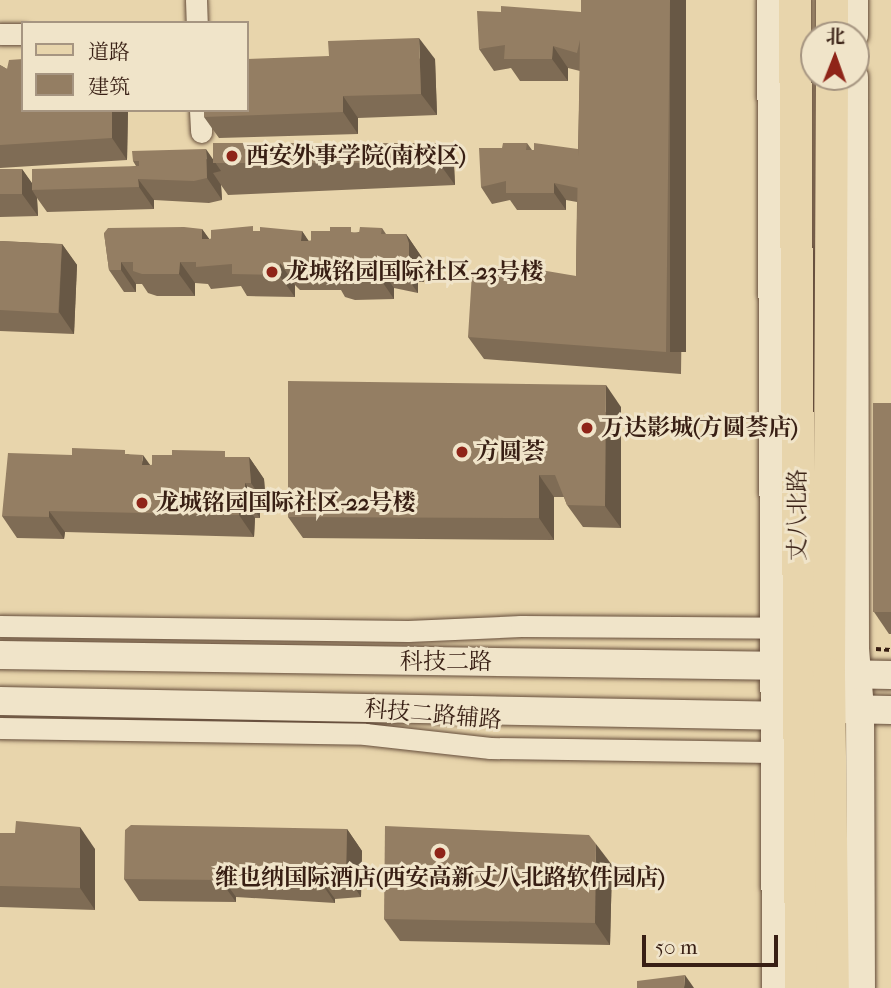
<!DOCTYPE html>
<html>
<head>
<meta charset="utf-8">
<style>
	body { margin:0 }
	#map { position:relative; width:891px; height:988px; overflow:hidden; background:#e8d5ac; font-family:"IM FELL French Canon","Noto Serif SC",serif }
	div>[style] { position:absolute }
	.path>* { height:3.5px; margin-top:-1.75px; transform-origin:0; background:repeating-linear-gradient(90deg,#381f14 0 5px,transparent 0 8.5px) }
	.roads { filter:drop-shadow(0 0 2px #644c3a) drop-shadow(0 0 2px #644c3a) }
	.street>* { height:21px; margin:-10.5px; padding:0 10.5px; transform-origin:10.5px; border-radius:10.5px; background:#f0e4c9 }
	.secondary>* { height:28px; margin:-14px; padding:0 14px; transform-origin:14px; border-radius:14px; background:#f0e4c9 }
	.primary>* { height:32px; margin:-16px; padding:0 16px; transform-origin:16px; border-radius:16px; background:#e8d5ac }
	.wall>* { inset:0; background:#7f6c55 }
	.shaded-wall>* { inset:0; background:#685845; transform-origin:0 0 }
	.building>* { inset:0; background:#947e63; transform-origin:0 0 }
	.dots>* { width:19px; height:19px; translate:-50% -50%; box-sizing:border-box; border:4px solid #f0e4c9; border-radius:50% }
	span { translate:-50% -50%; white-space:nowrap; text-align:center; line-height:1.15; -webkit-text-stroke:6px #f0e4c9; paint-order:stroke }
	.poi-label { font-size:23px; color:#381f14; font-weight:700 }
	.left { translate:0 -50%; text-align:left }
	.street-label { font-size:23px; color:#381f14 }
	.legend { position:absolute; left:21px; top:21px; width:228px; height:91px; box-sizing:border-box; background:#f0e4c9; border:2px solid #a69581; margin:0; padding:9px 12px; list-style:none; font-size:21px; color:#381f14 }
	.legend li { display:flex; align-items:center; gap:14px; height:35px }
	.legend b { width:35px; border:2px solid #a69581 }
	.north { position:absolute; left:800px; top:21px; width:70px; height:70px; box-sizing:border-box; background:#f0e4c9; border:2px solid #a69581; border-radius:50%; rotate:1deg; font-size:19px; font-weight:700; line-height:28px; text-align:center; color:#381f14 }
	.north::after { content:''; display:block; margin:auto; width:24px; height:32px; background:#8f2418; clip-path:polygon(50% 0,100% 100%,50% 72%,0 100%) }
	.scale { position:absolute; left:642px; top:935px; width:136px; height:32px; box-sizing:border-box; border:4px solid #381f14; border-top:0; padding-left:9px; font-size:21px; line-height:24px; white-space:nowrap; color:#381f14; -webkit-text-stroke:5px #f0e4c9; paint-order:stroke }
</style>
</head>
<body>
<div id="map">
	<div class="path">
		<div style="left:876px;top:649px;width:15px;rotate:4deg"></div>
	</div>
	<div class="roads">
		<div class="street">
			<div style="left:196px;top:0;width:23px;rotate:88deg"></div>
			<div style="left:0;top:34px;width:23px"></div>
			<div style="left:200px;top:110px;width:22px;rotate:87deg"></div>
			<div style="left:0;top:626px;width:408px;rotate:0.7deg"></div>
			<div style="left:408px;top:631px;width:113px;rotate:-2.5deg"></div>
			<div style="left:521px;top:626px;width:268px;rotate:0.4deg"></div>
			<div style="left:0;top:728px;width:365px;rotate:0.9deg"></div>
			<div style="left:365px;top:734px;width:126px;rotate:6.4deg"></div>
			<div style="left:490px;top:748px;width:298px;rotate:0.8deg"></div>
		</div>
		<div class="secondary">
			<div style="left:771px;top:0;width:988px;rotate:89.71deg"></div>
			<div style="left:854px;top:0;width:35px;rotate:90deg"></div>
			<div style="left:854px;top:77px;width:572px;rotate:89.9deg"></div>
			<div style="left:855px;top:649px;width:60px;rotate:85.2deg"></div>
			<div style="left:860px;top:709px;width:279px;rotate:89.8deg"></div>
			<div style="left:0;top:655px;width:791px;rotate:0.8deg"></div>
			<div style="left:838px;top:674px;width:53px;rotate:1.1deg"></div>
			<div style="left:0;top:701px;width:791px;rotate:1.09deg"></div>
			<div style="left:841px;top:709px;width:50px;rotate:1.1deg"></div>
		</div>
		<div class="primary">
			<div style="left:795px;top:0;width:988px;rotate:89.65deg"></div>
			<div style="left:832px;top:35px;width:35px;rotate:-90deg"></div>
			<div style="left:832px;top:77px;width:597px;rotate:90.29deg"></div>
			<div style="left:829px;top:674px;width:314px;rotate:89.3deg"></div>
		</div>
	</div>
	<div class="wall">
		<div style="clip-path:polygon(581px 0,686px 0,681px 374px,484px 359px,468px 337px,498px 274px,576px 276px,577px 202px,566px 200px,566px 210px,517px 210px,510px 200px,492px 204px,481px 187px,502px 148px,527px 143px,532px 150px,578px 149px,580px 71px,568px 68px,568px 81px,520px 81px,511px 68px,494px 71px,479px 49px,581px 12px)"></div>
		<div style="clip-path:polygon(329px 56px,435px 59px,437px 115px,358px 118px,358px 134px,219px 138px,204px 117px)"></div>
		<div style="clip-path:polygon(0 65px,7px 69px,128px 110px,127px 160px,0 168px)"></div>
		<div style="clip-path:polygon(439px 143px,454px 165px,455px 185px,228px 195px,221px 185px,222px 200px,209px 203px,154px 200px,154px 209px,47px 212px,37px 198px,38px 216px,0 217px,0 170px,22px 169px,32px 184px,136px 166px,133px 161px,213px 159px)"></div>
		<div style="clip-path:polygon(382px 228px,386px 234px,406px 234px,421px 256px,425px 265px,424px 282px,418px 282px,418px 293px,394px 288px,394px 299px,355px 300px,345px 297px,341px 290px,300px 290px,295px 285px,295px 297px,247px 296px,241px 286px,211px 289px,208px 284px,195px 283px,195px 296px,157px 296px,148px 293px,142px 284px,136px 284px,136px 292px,124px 292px,109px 270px,104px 233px,202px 229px,209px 239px,256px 231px,302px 231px,308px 241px)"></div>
		<div style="clip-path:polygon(0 241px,62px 244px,77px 265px,74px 334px,0 331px)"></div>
		<div style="clip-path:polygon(891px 403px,891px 634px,889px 634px,874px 612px)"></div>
		<div style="clip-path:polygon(621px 407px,621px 528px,583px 527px,567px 505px,564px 497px,554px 497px,554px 540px,303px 538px,288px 517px)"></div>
		<div style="clip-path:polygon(128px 454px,150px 465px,229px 457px,249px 457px,264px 479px,266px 505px,260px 505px,260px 518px,255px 518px,254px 537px,65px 532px,64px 539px,17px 538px,2px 516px,72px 455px)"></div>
		<div style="clip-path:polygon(347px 829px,362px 851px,361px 897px,335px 899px,335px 903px,236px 897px,236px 902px,139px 901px,124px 879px)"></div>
		<div style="clip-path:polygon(0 833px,95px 849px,95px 910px,0 907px)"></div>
		<div style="clip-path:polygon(612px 865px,610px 945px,400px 941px,384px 919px)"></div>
	</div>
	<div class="shaded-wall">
		<div style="left:670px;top:0;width:16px;height:352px"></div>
		<div style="clip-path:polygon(419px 38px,435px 59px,437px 115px,421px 94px)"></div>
		<div style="clip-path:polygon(553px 46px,568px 68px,568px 81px,552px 59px)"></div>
		<div style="clip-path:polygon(343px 96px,358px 118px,358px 134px,343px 112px)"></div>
		<div style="clip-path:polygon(112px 110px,128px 110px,127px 160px,112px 138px)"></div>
		<div style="clip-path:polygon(439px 143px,454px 165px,455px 185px,439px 163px)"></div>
		<div style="clip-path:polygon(206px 149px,221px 171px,213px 173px,221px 185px,222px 200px,207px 178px)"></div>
		<div style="clip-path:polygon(22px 169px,37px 190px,32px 190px,37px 198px,38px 216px,22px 194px)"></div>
		<div style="clip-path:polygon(138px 179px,154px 200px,154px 209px,139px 187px)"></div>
		<div style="clip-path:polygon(554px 183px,566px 200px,566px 210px,554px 193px)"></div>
		<div style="clip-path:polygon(202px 229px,218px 251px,202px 239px)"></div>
		<div style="clip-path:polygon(302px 231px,317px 253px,301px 241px)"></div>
		<div style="clip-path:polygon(406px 234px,421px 256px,425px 265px,424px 282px,409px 261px)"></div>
		<div style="clip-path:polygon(62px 244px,77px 265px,74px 334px,59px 312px)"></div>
		<div style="clip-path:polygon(403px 260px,418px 282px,418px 293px,403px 272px)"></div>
		<div style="clip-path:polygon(121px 262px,136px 284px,136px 292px,121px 270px)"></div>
		<div style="clip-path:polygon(180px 262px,195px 283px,195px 296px,179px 274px)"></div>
		<div style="clip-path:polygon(280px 263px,295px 285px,295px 297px,279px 275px)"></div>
		<div style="clip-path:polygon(379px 266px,394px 288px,394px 299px,379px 277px)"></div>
		<div style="clip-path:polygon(606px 385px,621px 407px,621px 528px,605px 506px)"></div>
		<div style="clip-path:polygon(143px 455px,158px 476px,142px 465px)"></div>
		<div style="clip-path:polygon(249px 457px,264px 479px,266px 505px,251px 483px)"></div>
		<div style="clip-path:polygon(539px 475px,554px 497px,554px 540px,539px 518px)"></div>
		<div style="clip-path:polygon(245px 483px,260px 505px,260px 518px,245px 496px)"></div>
		<div style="clip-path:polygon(239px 496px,255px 518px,254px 537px,239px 515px)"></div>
		<div style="clip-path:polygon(49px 511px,65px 532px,64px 539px,49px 517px)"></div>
		<div style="clip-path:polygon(80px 827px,95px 849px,95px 910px,80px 888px)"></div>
		<div style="clip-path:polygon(347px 829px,362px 851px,361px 897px,346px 875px)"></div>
		<div style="clip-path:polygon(596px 844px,612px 865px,610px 945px,595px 923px)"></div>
		<div style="clip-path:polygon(220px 875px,236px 897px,236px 902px,220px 880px)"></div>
		<div style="clip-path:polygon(320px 878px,335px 899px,335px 903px,320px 881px)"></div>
		<div style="clip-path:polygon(685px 975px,694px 988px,684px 988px)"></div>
	</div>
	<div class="building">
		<div style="clip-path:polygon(581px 0,670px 0,666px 352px,468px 337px,472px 273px,498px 274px,498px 268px,521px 269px,521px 274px,529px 274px,529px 268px,576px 276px,580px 40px,577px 53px,553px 46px,552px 59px,504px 59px,505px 45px,479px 49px,477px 11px,501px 12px,501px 6px,581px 12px)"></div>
		<div style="clip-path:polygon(419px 38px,421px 94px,343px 96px,343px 112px,204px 117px,204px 110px,247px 110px,247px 59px,329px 56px,328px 41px)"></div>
		<div style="clip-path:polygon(23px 59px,23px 110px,112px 110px,112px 138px,0 145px,0 65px,7px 69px,9px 60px)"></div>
		<div style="left:439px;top:143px;width:20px;height:226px;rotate:90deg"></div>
		<div style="clip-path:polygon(503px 143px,527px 143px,526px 150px,534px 150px,534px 143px,578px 149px,578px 188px,554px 183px,554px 193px,506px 193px,506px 181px,481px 187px,479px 148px,502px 148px)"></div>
		<div style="clip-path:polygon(206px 149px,207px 178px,194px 181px,138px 179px,139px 187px,32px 190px,32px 169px,139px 166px,139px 161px,133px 161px,132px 151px)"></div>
		<div style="left:22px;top:169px;width:25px;height:22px;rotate:90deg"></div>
		<div style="clip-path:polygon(253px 226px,253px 231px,260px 231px,260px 227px,302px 231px,301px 241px,311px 241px,311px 231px,330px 231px,330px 227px,351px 227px,351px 232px,359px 233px,360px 227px,382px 228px,381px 234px,406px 234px,409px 243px,409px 261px,403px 260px,403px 272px,379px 266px,379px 277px,340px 278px,330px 275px,330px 269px,285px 268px,280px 263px,279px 275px,232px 274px,232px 264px,196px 267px,196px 262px,180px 262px,179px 274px,142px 274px,133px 271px,133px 262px,121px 262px,121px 270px,109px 270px,104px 233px,108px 228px,184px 227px,202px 229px,202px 239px,211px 239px,211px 230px)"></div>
		<div style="left:0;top:241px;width:62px;height:69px;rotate:3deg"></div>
		<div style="clip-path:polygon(288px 381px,606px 385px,605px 506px,567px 505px,555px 475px,539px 475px,539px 518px,288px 517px)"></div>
		<div style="left:873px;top:403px;width:18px;height:209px"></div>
		<div style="clip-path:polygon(72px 448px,125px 450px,125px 454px,143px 455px,142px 465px,152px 465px,152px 455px,172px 455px,172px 450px,225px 451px,225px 457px,249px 457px,251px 483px,245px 483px,245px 496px,239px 496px,239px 515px,49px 511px,49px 517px,2px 516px,8px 453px,72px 455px)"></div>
		<div style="clip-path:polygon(16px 821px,80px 827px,80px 888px,0 886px,0 833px,15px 833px)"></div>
		<div style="clip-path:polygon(131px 825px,347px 829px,346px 875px,320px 878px,320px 881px,220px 875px,220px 880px,124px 879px,125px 830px)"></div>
		<div style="clip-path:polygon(385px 826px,589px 835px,596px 844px,595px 923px,384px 919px)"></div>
		<div style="clip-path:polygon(685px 975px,684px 988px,637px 988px,637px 981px)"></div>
	</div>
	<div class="dots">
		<div style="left:232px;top:156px;background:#8f2418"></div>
		<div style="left:272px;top:272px;background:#8f2418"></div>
		<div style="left:587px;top:428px;background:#8f2418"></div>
		<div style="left:462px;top:452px;background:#8f2418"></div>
		<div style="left:142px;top:503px;background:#8f2418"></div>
		<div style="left:440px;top:853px;background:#8f2418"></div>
	</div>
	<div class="poi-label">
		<span class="left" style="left:246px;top:156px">西安外事学院(南校区)</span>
		<span class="left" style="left:286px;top:272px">龙城铭园国际社区-23号楼</span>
		<span class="left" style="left:601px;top:428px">万达影城(方圆荟店)</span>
		<span class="left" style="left:476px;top:452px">方圆荟</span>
		<span class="left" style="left:156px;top:503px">龙城铭园国际社区-22号楼</span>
		<span style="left:440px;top:878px">维也纳国际酒店(西安高新丈八北路软件园店)</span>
	</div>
	<div class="street-label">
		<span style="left:798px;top:515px;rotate:-90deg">丈八北路</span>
		<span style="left:446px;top:662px">科技二路</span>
		<span style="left:433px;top:715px;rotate:5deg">科技二路辅路</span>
	</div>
	<ul class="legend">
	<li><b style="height:9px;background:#e8d5ac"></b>道路</li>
	<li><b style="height:19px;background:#947e63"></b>建筑</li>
	</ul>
	<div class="north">北</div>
	<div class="scale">50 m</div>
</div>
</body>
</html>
